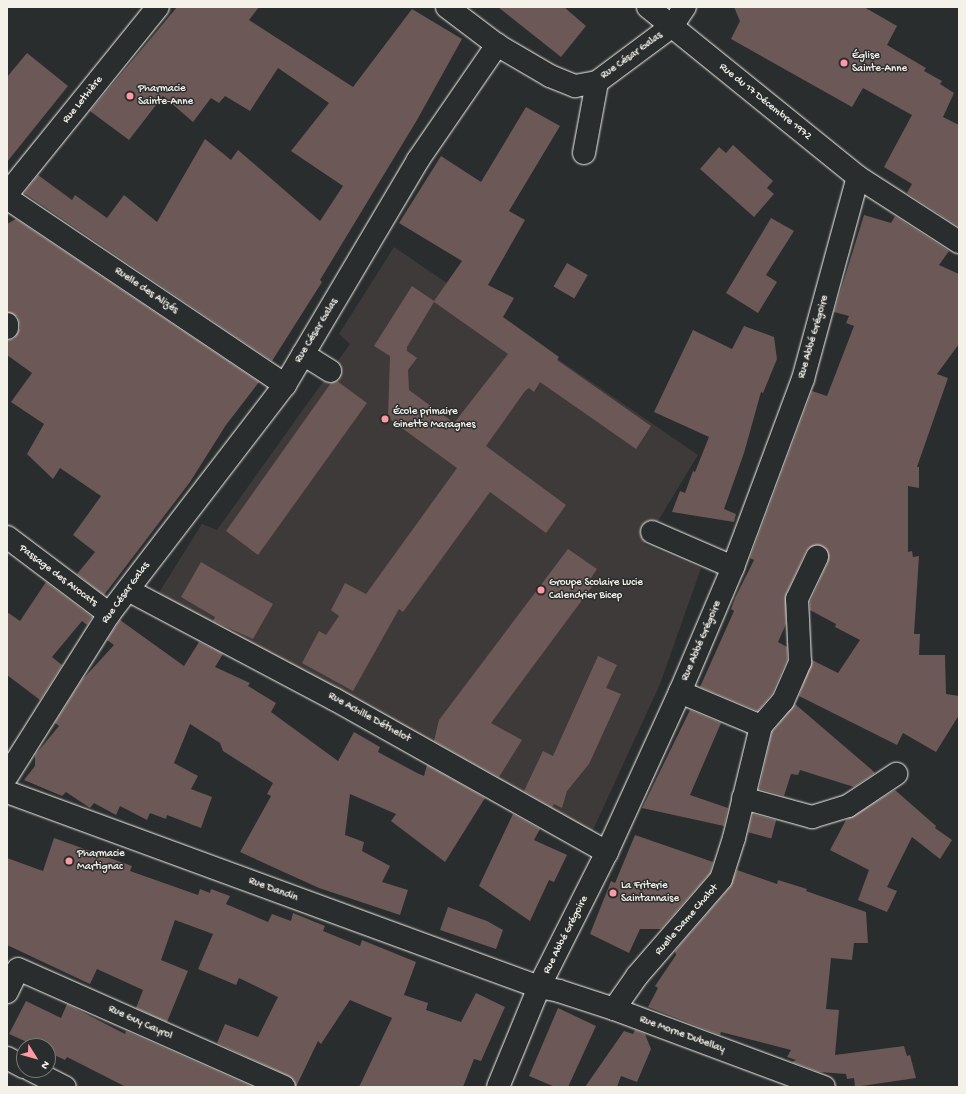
<!DOCTYPE html>
<html>
<head>
<meta charset="utf-8">
<style>
	body { margin:0 }
	#map { position:relative; width:966px; height:1094px; overflow:hidden; background:#2a2d2e; font-family:"Gochi Hand",sans-serif }
	div>[style] { position:absolute }
	.built>* { inset:0; background:#3e3a3a }
	.building>* { inset:0; background:#6b5857; transform-origin:0 0 }
	.roads { filter:drop-shadow(0 0 1px #f4f1e8) drop-shadow(0 0 1px #f4f1e8) }
	.minor>* { height:22px; margin:-11px; padding:0 11px; transform-origin:11px; border-radius:11px; background:#2a2d2e }
	.dots>* { width:11px; height:11px; translate:-50% -50%; box-sizing:border-box; border:2px solid #2a2d2e; border-radius:50% }
	span { translate:-50% -50%; white-space:nowrap; text-align:center; line-height:1.15; -webkit-text-stroke:3px #2a2d2e; paint-order:stroke }
	.street-label { font-size:11px; color:#f4f1e8 }
	.poi-label { font-size:11px; color:#f4f1e8 }
	.left { translate:0 -50%; text-align:left }
	.frame { position:absolute; inset:0; border:8px solid #f4f1e8; pointer-events:none }
	.north { position:absolute; left:16px; top:1038px; width:40px; height:40px; box-sizing:border-box; background:#2a2d2e; border:1px solid #7b7b78; border-radius:50%; rotate:127deg; font-size:11px; font-weight:700; line-height:16px; text-align:center; color:#f4f1e8 }
	.north::after { content:''; display:block; margin:auto; width:14px; height:18px; background:#ff9aa2; clip-path:polygon(50% 0,100% 100%,50% 72%,0 100%) }
</style>
</head>
<body>
<div id="map">
	<div class="built">
		<div style="clip-path:polygon(394px 247px,698px 455px,644px 544px,701px 568px,660px 684px,592px 832px,158px 594px,202px 524px,217px 530px,350px 344px,339px 334px)"></div>
	</div>
	<div class="building">
		<div style="clip-path:polygon(177px 7px,259px 7px,249px 20px,353px 87px,412px 9px,462px 39px,417px 120px,320px 280px,322px 282px,272px 361px,24px 193px,38px 175px,72px 200px,75px 195px,107px 218px,124px 195px,157px 222px,205px 139px,231px 160px,238px 150px,320px 221px,343px 186px,291px 151px,329px 103px,278px 68px,250px 111px,225px 96px,219px 103px,211px 98px,193px 122px,163px 96px,129px 140px,90px 111px)"></div>
		<div style="clip-path:polygon(498px 7px,564px 7px,586px 26px,561px 57px)"></div>
		<div style="clip-path:polygon(734px 7px,864px 7px,897px 26px,887px 45px,926px 68px,924px 71px,942px 81px,940px 84px,954px 93px,943px 117px,959px 125px,959px 227px,907px 193px,912px 184px,884px 167px,912px 115px,863px 88px,852px 107px,731px 39px,740px 21px)"></div>
		<div style="clip-path:polygon(27px 53px,68px 86px,7px 162px,7px 77px)"></div>
		<div style="clip-path:polygon(evenodd,526px 107px,560px 126px,509px 211px,525px 220px,488px 285px,514px 298px,503px 317px,559px 357px,557px 360px,651px 426px,636px 449px,540px 382px,534px 392px,529px 388px,525px 391px,486px 446px,566px 505px,546px 533px,490px 492px,403px 612px,399px 609px,353px 691px,302px 663px,319px 631px,326px 635px,339px 616px,331px 610px,345px 583px,366px 594px,457px 468px,388px 418px,390px 356px,374px 346px,412px 286px,434px 301px,462px 261px,399px 223px,441px 156px,481px 182px,526px 107px,434px 302px,508px 354px,454px 423px,409px 390px,408px 370px,417px 358px,407px 351px,407px 347px,434px 302px)"></div>
		<div style="clip-path:polygon(733px 145px,773px 181px,767px 188px,774px 194px,754px 217px,700px 169px,719px 147px,726px 153px)"></div>
		<div style="clip-path:polygon(864px 215px,891px 223px,895px 216px,949px 251px,939px 265px,959px 274px,959px 344px,937px 374px,948px 378px,917px 467px,919px 467px,919px 488px,908px 486px,908px 552px,912px 551px,913px 557px,919px 556px,914px 634px,920px 634px,919px 655px,945px 655px,946px 694px,959px 696px,959px 715px,936px 752px,903px 733px,897px 745px,799px 696px,812px 660px,838px 673px,860px 640px,835px 627px,836px 624px,810px 610px,810px 602px,828px 562px,827px 550px,822px 546px,810px 547px,806px 551px,786px 594px,786px 624px,778px 642px,787px 647px,787px 660px,772px 694px,758px 711px,700px 687px,734px 611px,731px 609px,735px 598px,754px 560px,750px 558px,812px 391px,827px 396px,854px 326px,846px 323px,849px 316px,834px 312px)"></div>
		<div style="clip-path:polygon(771px 218px,794px 231px,766px 275px,777px 282px,758px 313px,726px 293px)"></div>
		<div style="clip-path:polygon(16px 219px,259px 382px,226px 425px,190px 482px,104px 595px,77px 574px,95px 552px,73px 535px,101px 496px,60px 468px,53px 479px,27px 454px,44px 424px,11px 402px,32px 373px,7px 355px,7px 340px,14px 339px,20px 328px,18px 317px,7px 312px,7px 224px)"></div>
		<div style="left:567px;top:263px;width:24px;height:27px;rotate:30deg"></div>
		<div style="clip-path:polygon(744px 326px,774px 337px,777px 359px,763px 393px,761px 392px,744px 453px,724px 509px,736px 514px,734px 522px,672px 512px,680px 491px,685px 493px,693px 471px,695px 472px,709px 437px,654px 412px,693px 330px,732px 349px)"></div>
		<div style="clip-path:polygon(337px 381px,367px 403px,258px 555px,226px 531px,331px 383px)"></div>
		<div style="clip-path:polygon(568px 549px,597px 569px,589px 581px,594px 584px,491px 723px,522px 740px,499px 777px,434px 741px,439px 720px)"></div>
		<div style="clip-path:polygon(201px 562px,273px 604px,253px 639px,213px 621px,215px 617px,181px 597px)"></div>
		<div style="clip-path:polygon(46px 582px,92px 617px,87px 625px,82px 621px,52px 657px,62px 665px,40px 700px,7px 675px,7px 612px,20px 621px)"></div>
		<div style="clip-path:polygon(120px 620px,184px 666px,199px 642px,223px 654px,215px 667px,250px 683px,248px 686px,276px 703px,271px 712px,338px 761px,354px 732px,380px 747px,378px 752px,417px 773px,424px 776px,427px 765px,485px 798px,445px 862px,391px 821px,396px 814px,350px 794px,345px 835px,364px 842px,362px 851px,390px 866px,382px 882px,408px 890px,400px 915px,319px 888px,240px 852px,271px 796px,267px 794px,273px 783px,223px 751px,220px 743px,190px 724px,174px 763px,198px 776px,191px 789px,212px 797px,201px 828px,167px 815px,166px 819px,150px 813px,147px 820px,120px 806px,116px 815px,94px 803px,90px 808px,66px 792px,62px 796px,24px 780px,35px 766px,35px 755px,59px 726px,55px 723px,82px 680px,114px 645px,107px 640px)"></div>
		<div style="clip-path:polygon(598px 656px,617px 665px,606px 688px,621px 694px,589px 764px,567px 791px,562px 808px,554px 804px,552px 807px,524px 791px,543px 751px,553px 756px)"></div>
		<div style="clip-path:polygon(795px 704px,872px 770px,875px 773px,854px 787px,800px 770px,798px 775px,791px 774px,784px 796px,759px 789px,772px 732px)"></div>
		<div style="clip-path:polygon(690px 710px,721px 723px,690px 795px,728px 808px,724px 826px,642px 808px)"></div>
		<div style="clip-path:polygon(895px 790px,936px 826px,935px 828px,952px 840px,940px 859px,912px 837px,887px 887px,897px 891px,887px 912px,858px 900px,869px 870px,830px 850px,846px 820px)"></div>
		<div style="clip-path:polygon(513px 814px,540px 829px,534px 840px,567px 855px,554px 882px,549px 880px,530px 921px,479px 886px)"></div>
		<div style="left:753px;top:814px;width:24px;height:19px;rotate:15deg"></div>
		<div style="clip-path:polygon(635px 835px,713px 862px,710px 873px,661px 929px,640px 929px,629px 953px,590px 934px,611px 881px,615px 883px)"></div>
		<div style="clip-path:polygon(54px 838px,132px 866px,130px 871px,198px 895px,200px 889px,210px 893px,211px 889px,230px 896px,226px 904px,268px 922px,272px 914px,291px 921px,293px 913px,325px 926px,323px 931px,360px 946px,362px 940px,416px 962px,404px 995px,428px 1003px,426px 1010px,461px 1022px,476px 993px,505px 1007px,481px 1061px,474px 1059px,463px 1087px,359px 1087px,392px 1018px,350px 1000px,321px 1044px,318px 1041px,296px 1087px,294px 1080px,289px 1076px,217px 1043px,225px 1024px,258px 1037px,278px 997px,239px 978px,236px 985px,198px 969px,213px 934px,175px 920px,161px 960px,188px 971px,167px 1022px,136px 1008px,143px 990px,97px 969px,90px 984px,7px 945px,7px 858px,43px 871px)"></div>
		<div style="clip-path:polygon(737px 870px,777px 884px,778px 880px,807px 889px,806px 891px,866px 912px,868px 943px,854px 943px,852px 960px,831px 958px,826px 1009px,839px 1010px,835px 1055px,904px 1046px,907px 1056px,910px 1055px,916px 1078px,855px 1087px,854px 1078px,847px 1079px,846px 1074px,819px 1072px,792px 1062px,796px 1060px,787px 1057px,791px 1050px,721px 1032px,720px 1035px,648px 1007px,658px 988px,655px 986px,676px 955px,675px 951px,730px 887px)"></div>
		<div style="clip-path:polygon(448px 907px,487px 921px,503px 930px,496px 949px,440px 930px)"></div>
		<div style="clip-path:polygon(26px 1001px,61px 1018px,67px 1004px,125px 1034px,126px 1031px,253px 1087px,126px 1087px,67px 1057px,65px 1060px,48px 1052px,48px 1046px,36px 1046px,9px 1034px)"></div>
		<div style="clip-path:polygon(558px 1008px,596px 1026px,568px 1087px,555px 1087px,529px 1076px)"></div>
		<div style="clip-path:polygon(635px 1030px,645px 1034px,651px 1049px,637px 1082px,621px 1076px,617px 1087px,585px 1087px,624px 1031px,633px 1034px)"></div>
	</div>
	<div class="roads">
		<div class="minor">
			<div style="left:447px;top:7px;width:63px;rotate:37.2deg"></div>
			<div style="left:497px;top:45px;width:61px;rotate:30.3deg"></div>
			<div style="left:550px;top:76px;width:27px;rotate:22deg"></div>
			<div style="left:575px;top:86px;width:22px;rotate:-10deg"></div>
			<div style="left:597px;top:82px;width:94px;rotate:-36.7deg"></div>
			<div style="left:672px;top:26px;width:23px;rotate:-56deg"></div>
			<div style="left:648px;top:7px;width:270px;rotate:39deg"></div>
			<div style="left:858px;top:177px;width:120px;rotate:32.8deg"></div>
			<div style="left:584px;top:153px;width:72px;rotate:-79.6deg"></div>
			<div style="left:7px;top:194px;width:240px;rotate:-51.1deg"></div>
			<div style="left:7px;top:198px;width:335px;rotate:33.9deg"></div>
			<div style="left:7px;top:324px;width:4px;rotate:90deg"></div>
			<div style="left:303px;top:354px;width:32px;rotate:32deg"></div>
			<div style="left:652px;top:532px;width:88px;rotate:23.4deg"></div>
			<div style="left:7px;top:537px;width:128px;rotate:37deg"></div>
			<div style="left:128px;top:590px;width:233px;rotate:27.9deg"></div>
			<div style="left:334px;top:699px;width:313px;rotate:29.3deg"></div>
			<div style="left:680px;top:692px;width:88px;rotate:22.8deg"></div>
			<div style="left:7px;top:776px;width:191px;rotate:-57.8deg"></div>
			<div style="left:109px;top:614px;width:289px;rotate:-52.5deg"></div>
			<div style="left:285px;top:385px;width:261px;rotate:-59.4deg"></div>
			<div style="left:418px;top:160px;width:140px;rotate:-55.5deg"></div>
			<div style="left:7px;top:792px;width:567px;rotate:20.13deg"></div>
			<div style="left:539px;top:987px;width:20px;rotate:11deg"></div>
			<div style="left:559px;top:991px;width:58px;rotate:18.1deg"></div>
			<div style="left:614px;top:1009px;width:224px;rotate:20.4deg"></div>
			<div style="left:743px;top:798px;width:72px;rotate:15.4deg"></div>
			<div style="left:812px;top:817px;width:38px;rotate:-17deg"></div>
			<div style="left:848px;top:806px;width:58px;rotate:-33.7deg"></div>
			<div style="left:7px;top:992px;width:25px;rotate:-64deg"></div>
			<div style="left:18px;top:969px;width:291px;rotate:23.9deg"></div>
			<div style="left:614px;top:1009px;width:40px;rotate:-55.1deg"></div>
			<div style="left:637px;top:976px;width:128px;rotate:-49.1deg"></div>
			<div style="left:721px;top:879px;width:43px;rotate:-72.4deg"></div>
			<div style="left:734px;top:838px;width:115px;rotate:-76.4deg"></div>
			<div style="left:761px;top:726px;width:33px;rotate:-49deg"></div>
			<div style="left:783px;top:701px;width:43px;rotate:-66.4deg"></div>
			<div style="left:800px;top:662px;width:63px;rotate:-92.7deg"></div>
			<div style="left:797px;top:599px;width:47px;rotate:-64.5deg"></div>
			<div style="left:7px;top:1058px;width:19px;rotate:28deg"></div>
			<div style="left:31px;top:1070px;width:38px;rotate:27deg"></div>
			<div style="left:498px;top:1087px;width:108px;rotate:-67.7deg"></div>
			<div style="left:539px;top:987px;width:151px;rotate:-63.3deg"></div>
			<div style="left:607px;top:852px;width:176px;rotate:-65.5deg"></div>
			<div style="left:680px;top:692px;width:136px;rotate:-67deg"></div>
			<div style="left:733px;top:567px;width:201px;rotate:-69.6deg"></div>
			<div style="left:803px;top:379px;width:209px;rotate:-74.8deg"></div>
		</div>
	</div>
	<div class="dots">
		<div style="left:844px;top:63px;background:#ff9aa2"></div>
		<div style="left:130px;top:96px;background:#ff9aa2"></div>
		<div style="left:385px;top:419px;background:#ff9aa2"></div>
		<div style="left:541px;top:590px;background:#ff9aa2"></div>
		<div style="left:69px;top:861px;background:#ff9aa2"></div>
		<div style="left:613px;top:893px;background:#ff9aa2"></div>
	</div>
	<div class="street-label">
		<span style="left:632px;top:56px;rotate:-36deg">Rue César Galas</span>
		<span style="left:83px;top:100px;rotate:-51deg">Rue Lethière</span>
		<span style="left:765px;top:102px;rotate:39deg">Rue du 17 Décembre 1972</span>
		<span style="left:146px;top:291px;rotate:34deg">Ruelle des Alizés</span>
		<span style="left:317px;top:331px;rotate:-59deg">Rue César Galas</span>
		<span style="left:814px;top:337px;rotate:-74deg">Rue Abbé Grégoire</span>
		<span style="left:58px;top:576px;rotate:37deg">Passage des Avocats</span>
		<span style="left:126px;top:593px;rotate:-54deg">Rue César Galas</span>
		<span style="left:702px;top:641px;rotate:-67deg">Rue Abbé Grégoire</span>
		<span style="left:369px;top:718px;rotate:29deg">Rue Achille Déthelot</span>
		<span style="left:273px;top:890px;rotate:20deg">Rue Dandin</span>
		<span style="left:687px;top:920px;rotate:-49deg">Ruelle Dame Chalot</span>
		<span style="left:566px;top:935px;rotate:-63deg">Rue Abbé Grégoire</span>
		<span style="left:140px;top:1023px;rotate:24deg">Rue Guy Cayrol</span>
		<span style="left:682px;top:1035px;rotate:20deg">Rue Morne Dubellay</span>
	</div>
	<div class="poi-label">
		<span class="left" style="left:852px;top:63px">Église<br>Sainte-Anne</span>
		<span class="left" style="left:138px;top:96px">Pharmacie<br>Sainte-Anne</span>
		<span class="left" style="left:393px;top:419px">École primaire<br>Ginette Maragnes</span>
		<span class="left" style="left:549px;top:590px">Groupe Scolaire Lucie<br>Calendrier Bicep</span>
		<span class="left" style="left:77px;top:861px">Pharmacie<br>Martignac</span>
		<span class="left" style="left:621px;top:893px">La Friterie<br>Saintannaise</span>
	</div>
	<div class="frame"></div>
	<div class="north">N</div>
</div>
</body>
</html>
